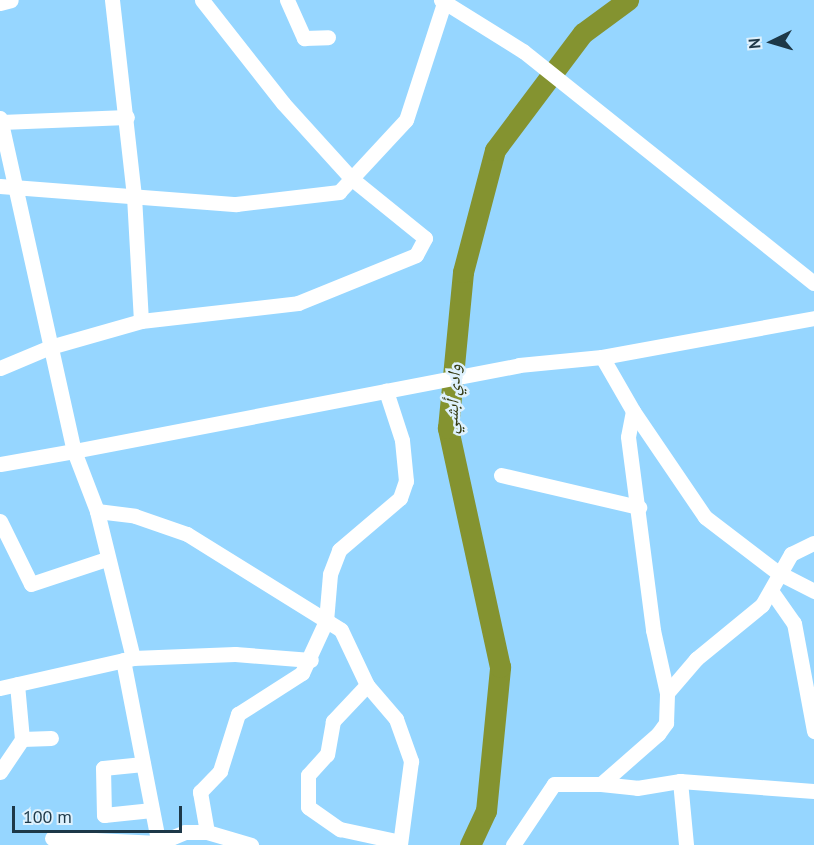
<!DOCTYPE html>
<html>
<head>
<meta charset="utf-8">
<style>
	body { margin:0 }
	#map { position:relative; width:814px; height:845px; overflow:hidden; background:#96d6ff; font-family:"PT Sans","Noto Naskh Arabic",sans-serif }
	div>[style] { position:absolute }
	.river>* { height:21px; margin:-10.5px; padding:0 10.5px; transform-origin:10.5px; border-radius:10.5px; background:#849330 }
	.minor>* { height:15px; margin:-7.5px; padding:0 7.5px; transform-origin:7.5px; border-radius:7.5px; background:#fff }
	span { translate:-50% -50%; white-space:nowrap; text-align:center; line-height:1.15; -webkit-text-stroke:5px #def1fd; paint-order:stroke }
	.water-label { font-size:18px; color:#333910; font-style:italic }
	.north { position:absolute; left:742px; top:12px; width:60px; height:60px; -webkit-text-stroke:4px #def1fd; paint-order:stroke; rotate:265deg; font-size:16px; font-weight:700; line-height:24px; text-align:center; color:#1d3848 }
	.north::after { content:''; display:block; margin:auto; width:21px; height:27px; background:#1d3848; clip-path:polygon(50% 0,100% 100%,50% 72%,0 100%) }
	.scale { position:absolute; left:12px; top:806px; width:170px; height:27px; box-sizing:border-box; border:3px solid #1d3848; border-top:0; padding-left:8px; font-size:18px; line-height:21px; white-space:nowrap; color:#1d3848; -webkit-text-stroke:4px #def1fd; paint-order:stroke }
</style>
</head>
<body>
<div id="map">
	<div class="river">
		<div style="left:470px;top:845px;width:38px;rotate:-65deg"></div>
		<div style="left:486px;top:811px;width:145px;rotate:-84.4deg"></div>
		<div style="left:500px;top:667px;width:245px;rotate:-102.3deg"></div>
		<div style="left:448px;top:428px;width:157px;rotate:-84.5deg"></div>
		<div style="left:463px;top:272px;width:126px;rotate:-75.3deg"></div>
		<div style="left:495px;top:150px;width:146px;rotate:-53.1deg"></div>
		<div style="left:583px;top:33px;width:56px;rotate:-36.3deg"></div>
	</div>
	<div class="minor">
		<div style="left:112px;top:0;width:197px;rotate:83.6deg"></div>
		<div style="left:134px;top:196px;width:125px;rotate:86.8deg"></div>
		<div style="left:287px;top:0;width:42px;rotate:65.9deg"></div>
		<div style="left:304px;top:38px;width:24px;rotate:-2deg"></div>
		<div style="left:441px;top:0;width:97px;rotate:31.9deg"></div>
		<div style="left:523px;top:51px;width:372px;rotate:38.6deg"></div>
		<div style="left:0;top:3px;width:11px;rotate:-15deg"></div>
		<div style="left:0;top:118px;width:341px;rotate:77.5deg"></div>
		<div style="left:74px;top:451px;width:75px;rotate:170deg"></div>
		<div style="left:1px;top:122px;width:126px;rotate:-2.3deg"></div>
		<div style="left:0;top:186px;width:237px;rotate:4.4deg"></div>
		<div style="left:236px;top:204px;width:104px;rotate:-6.6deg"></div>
		<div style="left:339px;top:192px;width:98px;rotate:-47.1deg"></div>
		<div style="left:406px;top:120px;width:123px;rotate:-72deg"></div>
		<div style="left:602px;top:357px;width:62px;rotate:60.1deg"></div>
		<div style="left:633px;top:411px;width:26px;rotate:101deg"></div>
		<div style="left:628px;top:437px;width:195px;rotate:82.6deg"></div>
		<div style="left:653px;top:630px;width:65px;rotate:77.5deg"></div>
		<div style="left:0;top:368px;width:54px;rotate:-22.8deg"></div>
		<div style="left:50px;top:347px;width:95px;rotate:-15.9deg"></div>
		<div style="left:141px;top:321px;width:158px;rotate:-6.5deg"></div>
		<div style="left:298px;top:303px;width:127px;rotate:-22.1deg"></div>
		<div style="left:416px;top:255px;width:19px;rotate:-62deg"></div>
		<div style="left:425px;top:238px;width:95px;rotate:-141deg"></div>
		<div style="left:351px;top:178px;width:101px;rotate:-132.2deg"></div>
		<div style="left:283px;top:103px;width:131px;rotate:-128.2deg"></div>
		<div style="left:633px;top:411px;width:128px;rotate:55.8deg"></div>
		<div style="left:705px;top:517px;width:91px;rotate:37.4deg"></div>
		<div style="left:777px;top:572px;width:42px;rotate:27.2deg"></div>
		<div style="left:501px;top:475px;width:142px;rotate:13.1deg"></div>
		<div style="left:97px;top:511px;width:38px;rotate:7deg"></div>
		<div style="left:135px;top:516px;width:55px;rotate:19.1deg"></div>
		<div style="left:187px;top:534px;width:181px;rotate:31.9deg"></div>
		<div style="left:341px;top:630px;width:61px;rotate:64.7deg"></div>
		<div style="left:367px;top:685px;width:45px;rotate:49.5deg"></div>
		<div style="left:396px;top:719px;width:45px;rotate:70.3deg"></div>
		<div style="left:411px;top:761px;width:85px;rotate:97.5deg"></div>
		<div style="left:0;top:521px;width:70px;rotate:63.8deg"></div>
		<div style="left:31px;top:584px;width:79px;rotate:-18.4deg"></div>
		<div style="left:772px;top:592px;width:38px;rotate:55deg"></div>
		<div style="left:794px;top:623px;width:110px;rotate:79.5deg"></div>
		<div style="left:133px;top:658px;width:151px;rotate:-103.8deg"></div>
		<div style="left:97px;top:511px;width:64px;rotate:-111deg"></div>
		<div style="left:74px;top:451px;width:453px;rotate:-10.9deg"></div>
		<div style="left:519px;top:365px;width:83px;rotate:-5.5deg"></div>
		<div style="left:602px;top:357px;width:216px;rotate:-10.4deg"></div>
		<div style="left:123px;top:660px;width:188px;rotate:79deg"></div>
		<div style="left:367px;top:685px;width:50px;rotate:133.4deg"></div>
		<div style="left:333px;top:721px;width:34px;rotate:100deg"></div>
		<div style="left:327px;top:754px;width:28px;rotate:132deg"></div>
		<div style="left:308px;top:775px;width:32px;rotate:90deg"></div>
		<div style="left:308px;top:807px;width:39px;rotate:35deg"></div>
		<div style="left:340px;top:829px;width:61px;rotate:12.2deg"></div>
		<div style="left:0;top:688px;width:136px;rotate:-12.7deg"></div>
		<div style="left:133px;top:658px;width:102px;rotate:-2.2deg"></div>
		<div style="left:235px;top:654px;width:76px;rotate:4.5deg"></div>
		<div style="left:22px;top:739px;width:29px;rotate:-2deg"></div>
		<div style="left:143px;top:764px;width:40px;rotate:174.3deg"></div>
		<div style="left:103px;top:768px;width:47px;rotate:88.8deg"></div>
		<div style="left:104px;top:815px;width:48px;rotate:-5.9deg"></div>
		<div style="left:0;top:772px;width:40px;rotate:-56deg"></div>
		<div style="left:22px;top:739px;width:55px;rotate:-95.2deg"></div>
		<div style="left:680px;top:781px;width:64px;rotate:84.6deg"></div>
		<div style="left:601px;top:784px;width:36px;rotate:6deg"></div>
		<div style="left:637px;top:788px;width:44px;rotate:-9.2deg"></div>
		<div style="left:680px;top:781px;width:134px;rotate:4.3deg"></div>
		<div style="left:207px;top:832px;width:41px;rotate:-99.9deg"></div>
		<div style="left:200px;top:792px;width:29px;rotate:-46deg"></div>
		<div style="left:220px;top:771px;width:60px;rotate:-72.5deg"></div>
		<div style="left:238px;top:714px;width:76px;rotate:-32.6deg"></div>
		<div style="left:302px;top:673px;width:57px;rotate:-65.2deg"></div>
		<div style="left:326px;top:621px;width:47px;rotate:-85.1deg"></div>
		<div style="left:330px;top:574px;width:26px;rotate:-69deg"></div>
		<div style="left:339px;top:550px;width:80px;rotate:-40.4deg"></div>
		<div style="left:400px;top:498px;width:18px;rotate:-71deg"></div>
		<div style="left:406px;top:481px;width:41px;rotate:-95.6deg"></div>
		<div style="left:402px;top:440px;width:52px;rotate:-108.1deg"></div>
		<div style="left:52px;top:838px;width:107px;rotate:2.7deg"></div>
		<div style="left:159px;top:843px;width:28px;rotate:-23deg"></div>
		<div style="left:185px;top:832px;width:22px"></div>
		<div style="left:207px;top:832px;width:46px;rotate:16.5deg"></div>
		<div style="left:513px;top:845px;width:73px;rotate:-56.1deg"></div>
		<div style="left:554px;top:784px;width:47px"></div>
		<div style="left:601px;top:784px;width:76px;rotate:-41.3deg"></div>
		<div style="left:658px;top:734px;width:14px;rotate:-54deg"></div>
		<div style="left:666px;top:723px;width:30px;rotate:-88deg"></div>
		<div style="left:667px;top:693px;width:45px;rotate:-49.5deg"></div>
		<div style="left:696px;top:659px;width:85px;rotate:-39.3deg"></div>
		<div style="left:762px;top:605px;width:59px;rotate:-60.4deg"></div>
		<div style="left:791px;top:554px;width:25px;rotate:-26deg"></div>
	</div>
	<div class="water-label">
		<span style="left:453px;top:399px;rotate:-87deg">وادي أبشي</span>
	</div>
	<div class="north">N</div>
	<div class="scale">100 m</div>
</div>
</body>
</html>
